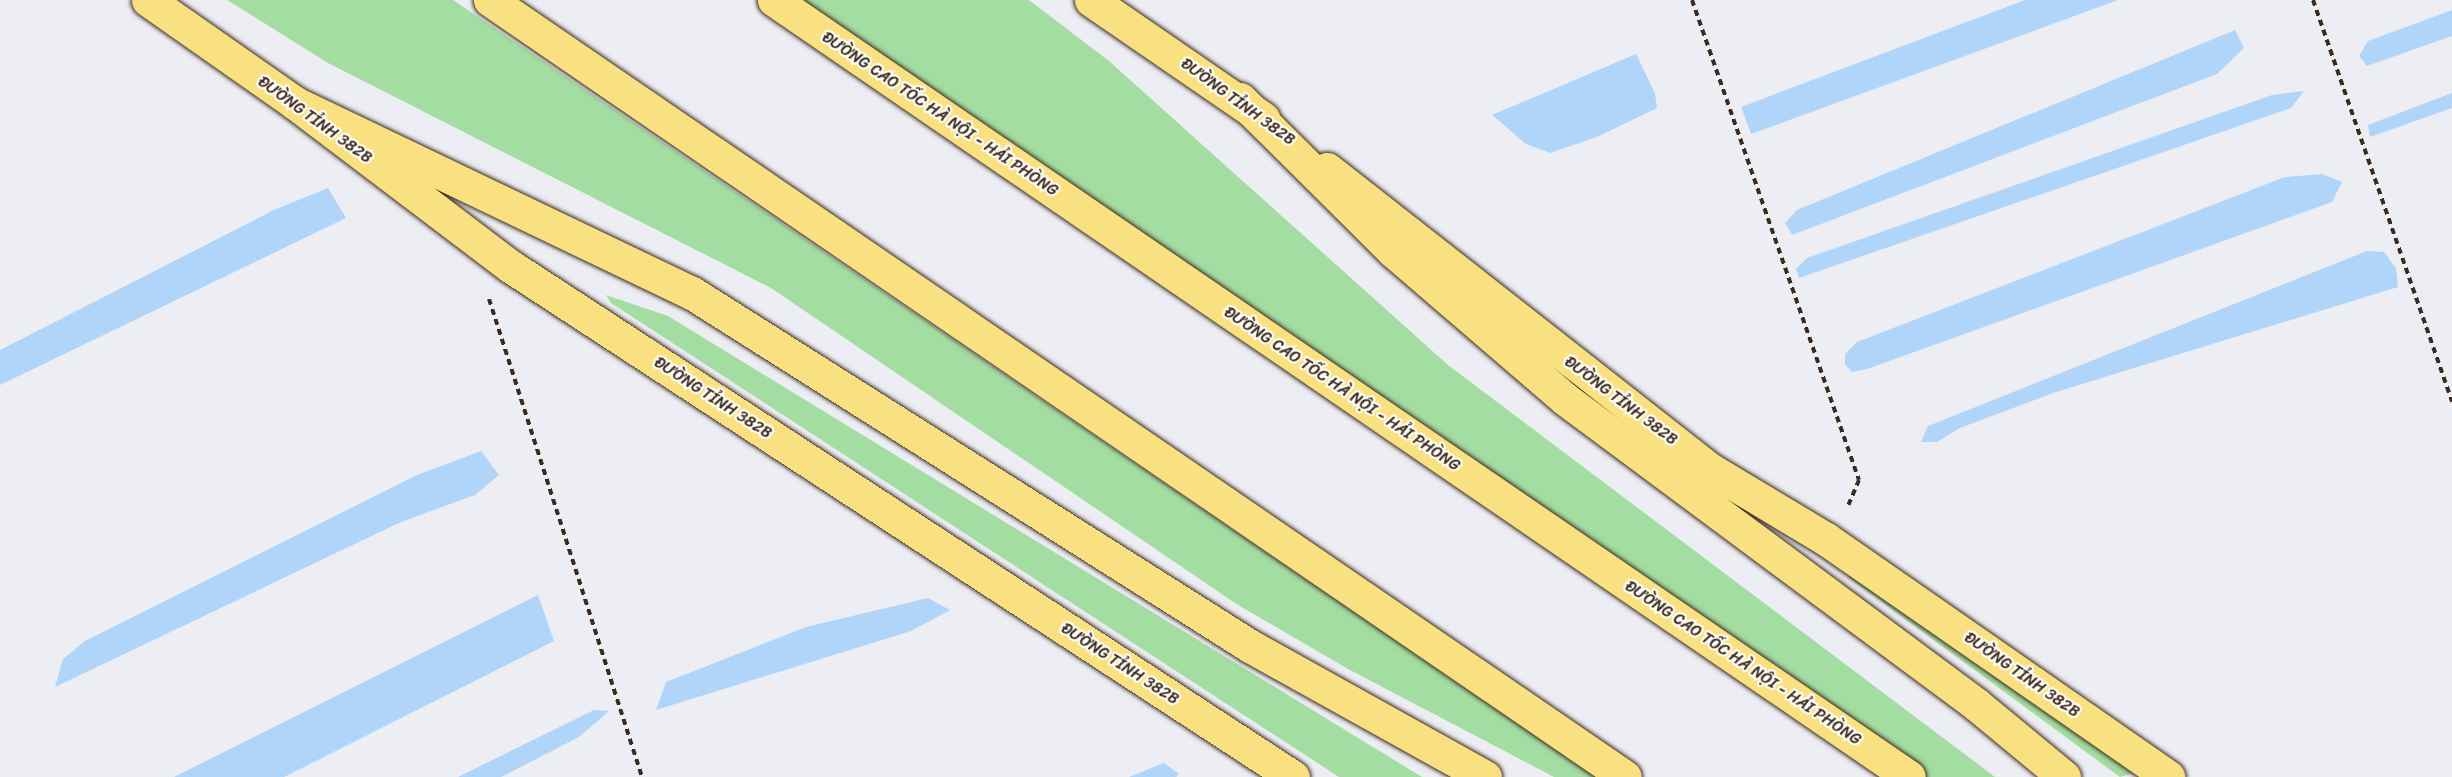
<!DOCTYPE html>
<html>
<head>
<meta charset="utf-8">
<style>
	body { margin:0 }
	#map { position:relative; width:2452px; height:777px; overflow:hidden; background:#edeef4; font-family:Sriracha,sans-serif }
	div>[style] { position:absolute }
	.green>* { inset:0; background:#a4dda2 }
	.water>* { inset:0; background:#b0d5f9 }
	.path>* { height:4px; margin-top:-2px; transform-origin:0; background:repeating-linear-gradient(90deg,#3b2a1e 0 6px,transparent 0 10.5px) }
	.roads { filter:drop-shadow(0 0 2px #3b2a1e) drop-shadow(0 0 2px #3b2a1e) }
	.primary>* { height:33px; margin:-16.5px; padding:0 16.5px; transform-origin:16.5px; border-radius:16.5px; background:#f9e181 }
	.motorway>* { height:33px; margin:-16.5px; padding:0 16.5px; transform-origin:16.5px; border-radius:16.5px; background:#f9e181 }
	span { translate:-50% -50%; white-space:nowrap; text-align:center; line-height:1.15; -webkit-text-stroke:4.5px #fdfcf7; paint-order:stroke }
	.street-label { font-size:16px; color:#3b2a1e }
</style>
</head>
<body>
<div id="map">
	<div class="green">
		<div style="clip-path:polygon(227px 0,453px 0,1597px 777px,1554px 777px,1348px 669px,1238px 605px,771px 288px,328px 63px)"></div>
		<div style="clip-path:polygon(785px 0,1029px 0,1109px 61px,1448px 365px,1995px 777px,1925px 777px)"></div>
		<div style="clip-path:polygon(606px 295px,668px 316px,1422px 777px,1339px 777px,611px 303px)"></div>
		<div style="clip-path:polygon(1855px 569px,2141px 771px,2120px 777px,1848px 577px)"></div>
	</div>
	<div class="water">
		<div style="clip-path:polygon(2025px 0,2118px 0,1751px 134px,1741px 107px)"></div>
		<div style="clip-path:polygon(2452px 10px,2452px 36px,2367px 66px,2359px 56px,2368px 41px)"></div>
		<div style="clip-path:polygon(2235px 30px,2244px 48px,2217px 74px,1792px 235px,1785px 223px,1797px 210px)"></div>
		<div style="clip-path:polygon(1636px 54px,1655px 93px,1657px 108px,1597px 137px,1550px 153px,1526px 144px,1492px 115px)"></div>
		<div style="clip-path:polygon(2304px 91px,2291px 108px,1799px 278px,1796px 269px,1807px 258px,2272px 95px)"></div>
		<div style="clip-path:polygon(2452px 93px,2452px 108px,2370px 137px,2368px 125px)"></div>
		<div style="clip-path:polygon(2322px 174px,2342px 182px,2332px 202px,1867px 369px,1852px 372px,1845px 365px,1845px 354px,1857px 342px,2285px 177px)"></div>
		<div style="clip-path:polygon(328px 188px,346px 218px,0 385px,0 350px,276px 209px)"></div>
		<div style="clip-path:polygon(2367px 251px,2384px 252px,2396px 268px,2398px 287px,2056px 392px,1960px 428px,1937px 442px,1921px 442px,1928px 426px)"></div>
		<div style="clip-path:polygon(481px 451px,499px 475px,475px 495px,401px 522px,55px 687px,63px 659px,85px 641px,417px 475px)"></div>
		<div style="clip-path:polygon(538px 595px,554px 641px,284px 777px,174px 777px)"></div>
		<div style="clip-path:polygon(928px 598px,950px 610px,911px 631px,656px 710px,666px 682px,806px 627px)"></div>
		<div style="clip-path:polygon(594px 710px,609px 711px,579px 737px,501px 777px,458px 777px)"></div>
		<div style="clip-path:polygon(1164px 763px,1179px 774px,1176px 777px,1129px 777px)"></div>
	</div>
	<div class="path">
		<div style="left:1692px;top:0;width:508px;rotate:70.82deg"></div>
		<div style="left:1859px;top:480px;width:30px;rotate:113deg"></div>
		<div style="left:2313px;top:0;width:425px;rotate:70.9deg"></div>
		<div style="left:489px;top:299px;width:502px;rotate:72.25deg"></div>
	</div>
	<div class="roads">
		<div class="primary">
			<div style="left:148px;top:0;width:179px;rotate:35deg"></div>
			<div style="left:295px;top:103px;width:270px;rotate:37.2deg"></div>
			<div style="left:510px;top:266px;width:935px;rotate:33.13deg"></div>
			<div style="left:1091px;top:0;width:209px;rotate:34.5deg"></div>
			<div style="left:1327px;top:169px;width:488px;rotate:38.1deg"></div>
			<div style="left:1711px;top:470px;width:134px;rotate:31deg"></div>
			<div style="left:1826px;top:539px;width:417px;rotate:34.8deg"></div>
		</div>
		<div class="motorway">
			<div style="left:490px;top:0;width:1375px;rotate:34.39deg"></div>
			<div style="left:774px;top:0;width:1375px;rotate:34.39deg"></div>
			<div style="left:1240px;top:99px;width:216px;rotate:44.8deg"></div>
			<div style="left:1393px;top:251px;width:227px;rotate:40.7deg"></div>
			<div style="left:1565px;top:399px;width:513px;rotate:36.6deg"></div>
			<div style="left:1977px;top:705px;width:113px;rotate:39.6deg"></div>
			<div style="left:295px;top:103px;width:440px;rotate:25.6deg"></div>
			<div style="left:692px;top:293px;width:660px;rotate:32.32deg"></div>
			<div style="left:1250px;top:646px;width:269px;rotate:29.1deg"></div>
		</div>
	</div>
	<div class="street-label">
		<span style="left:1238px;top:102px;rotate:36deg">ĐƯỜNG TỈNH 382B</span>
		<span style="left:940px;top:114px;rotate:34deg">ĐƯỜNG CAO TỐC HÀ NỘI - HẢI PHÒNG</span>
		<span style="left:315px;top:120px;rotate:36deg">ĐƯỜNG TỈNH 382B</span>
		<span style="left:1342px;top:389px;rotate:34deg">ĐƯỜNG CAO TỐC HÀ NỘI - HẢI PHÒNG</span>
		<span style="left:713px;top:398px;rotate:33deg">ĐƯỜNG TỈNH 382B</span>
		<span style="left:1621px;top:401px;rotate:37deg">ĐƯỜNG TỈNH 382B</span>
		<span style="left:1743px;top:663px;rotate:34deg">ĐƯỜNG CAO TỐC HÀ NỘI - HẢI PHÒNG</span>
		<span style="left:1120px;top:664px;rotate:33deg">ĐƯỜNG TỈNH 382B</span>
		<span style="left:2022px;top:675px;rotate:35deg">ĐƯỜNG TỈNH 382B</span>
	</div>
</div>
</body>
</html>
